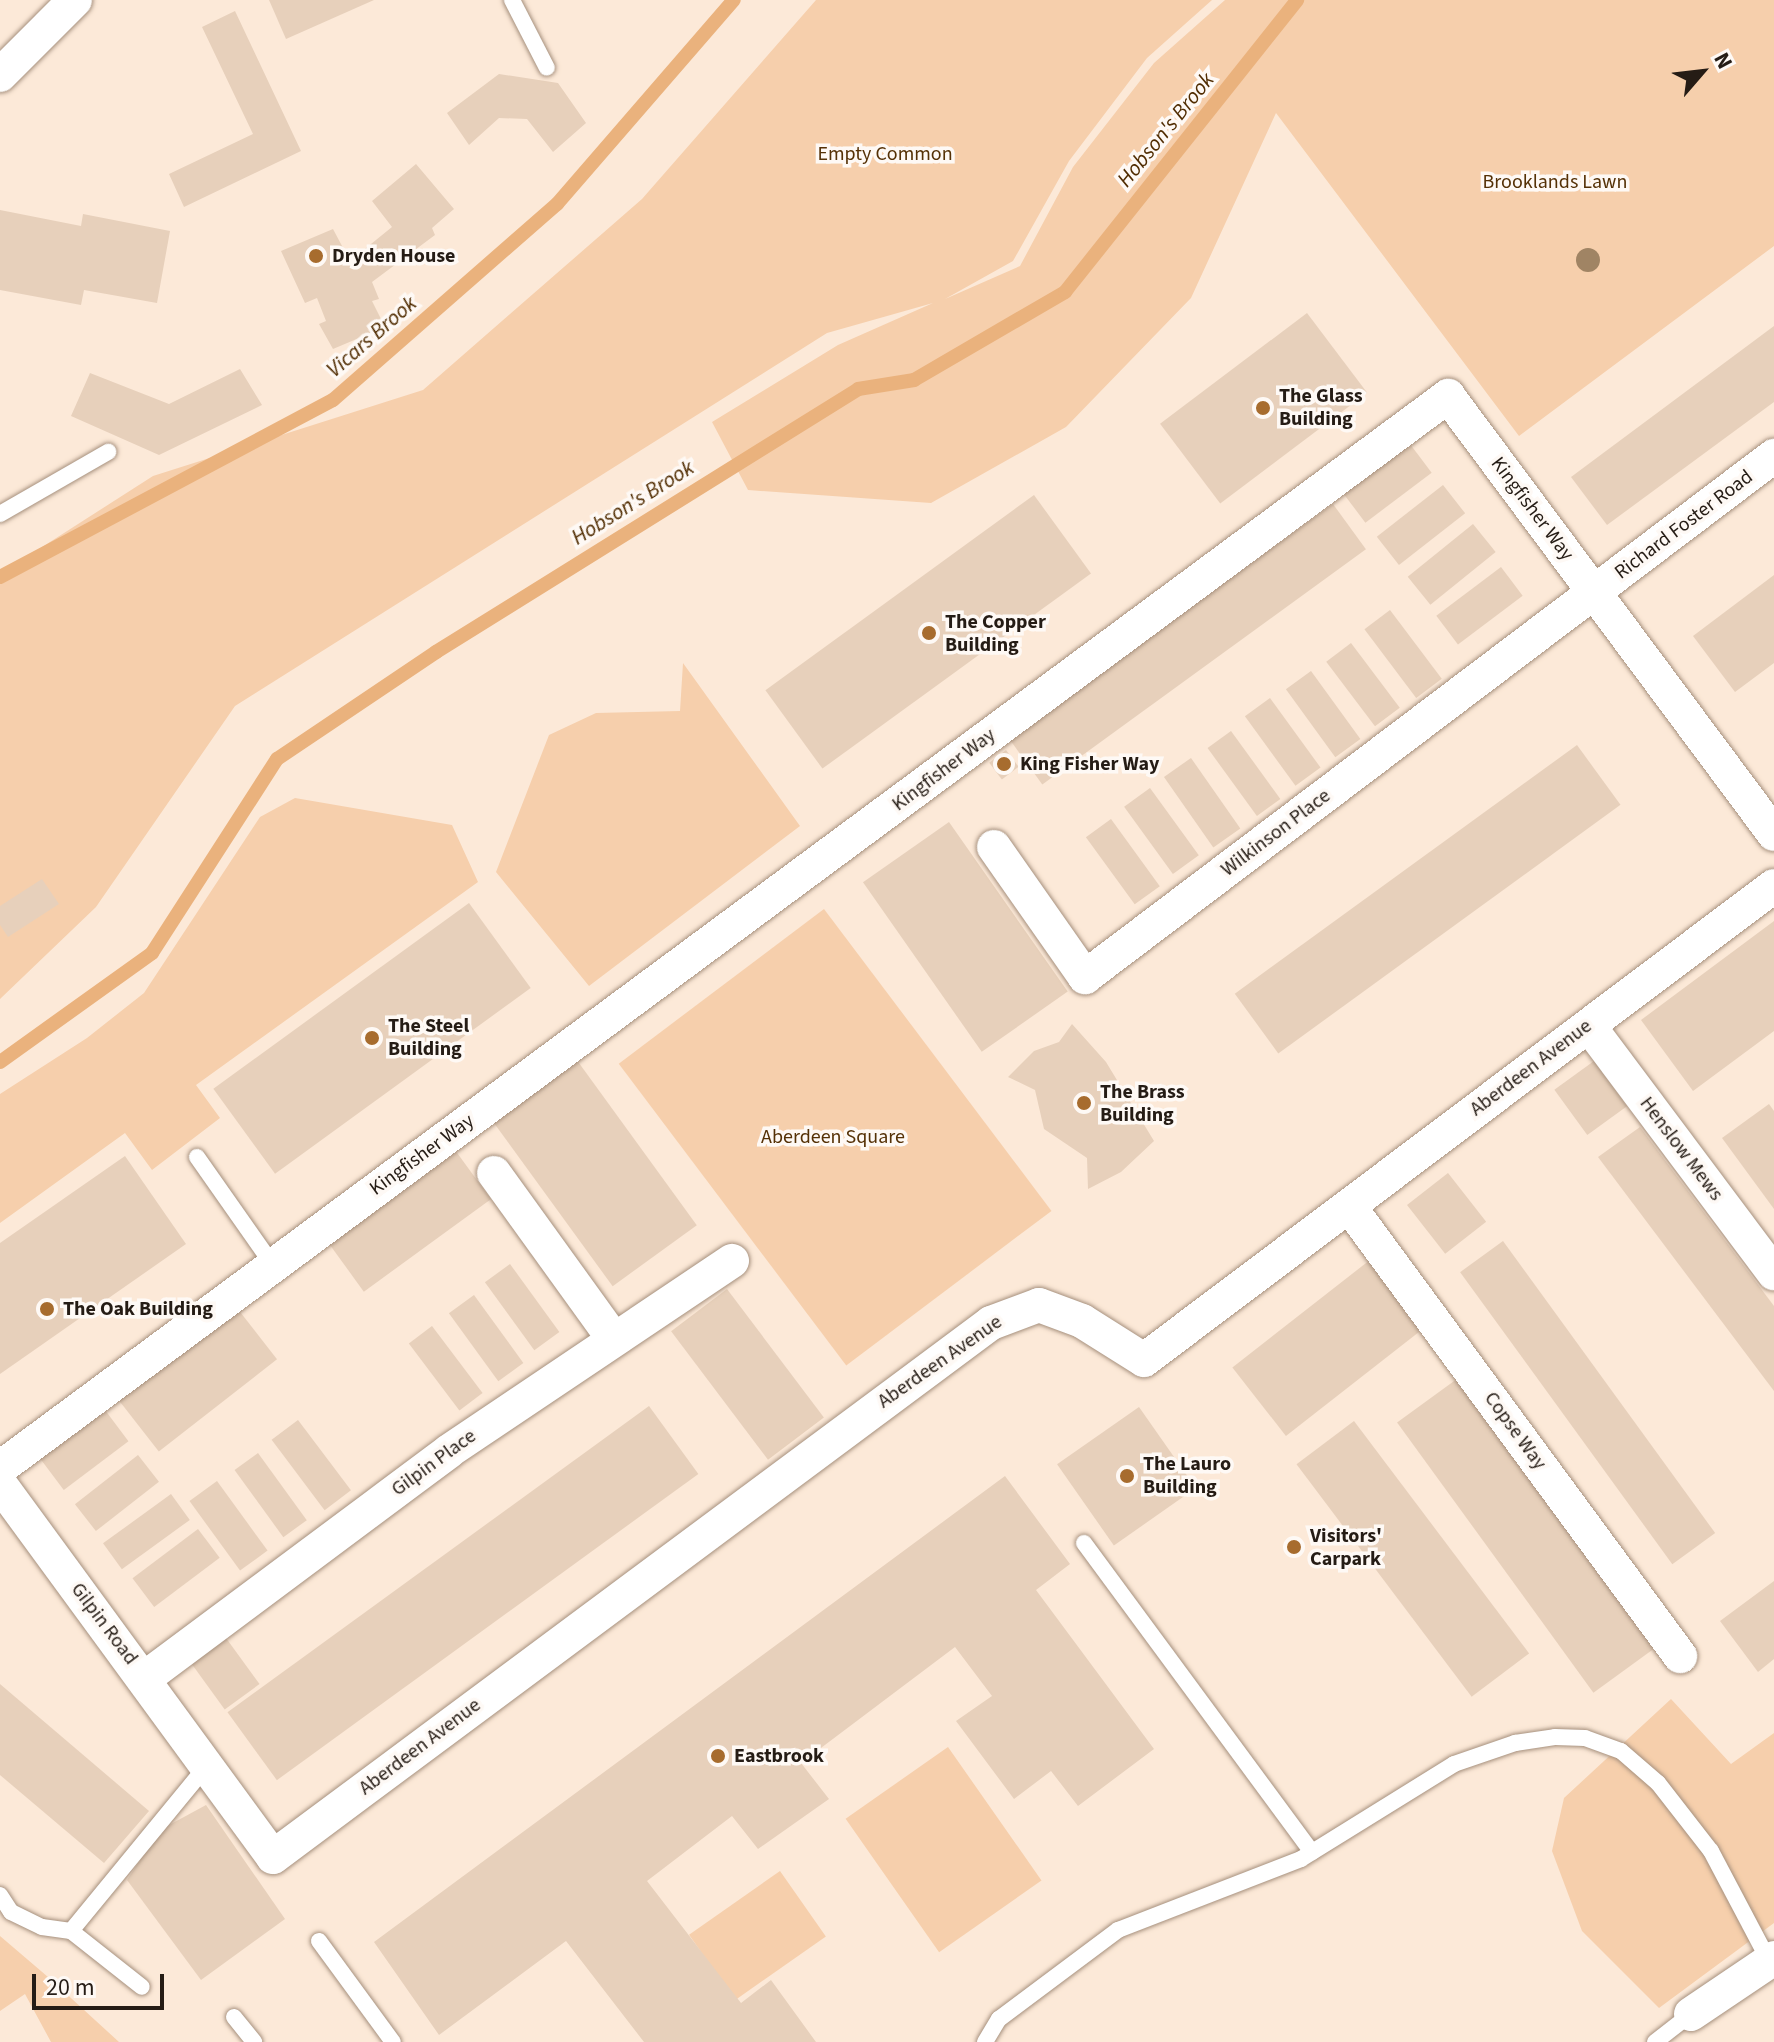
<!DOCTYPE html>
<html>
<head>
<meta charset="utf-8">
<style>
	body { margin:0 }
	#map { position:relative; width:1774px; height:2042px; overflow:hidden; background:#fce9d8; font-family:"Source Sans 3",sans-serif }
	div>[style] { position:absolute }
	.green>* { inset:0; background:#f6cfac; transform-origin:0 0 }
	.stream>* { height:14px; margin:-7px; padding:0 7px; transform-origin:7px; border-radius:7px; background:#eab27d }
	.building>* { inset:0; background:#e7d0bb; transform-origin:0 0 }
	.roads { filter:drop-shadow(0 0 2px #a6907d) drop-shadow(0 0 2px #a6907d) }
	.service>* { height:16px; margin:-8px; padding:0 8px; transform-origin:8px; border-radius:8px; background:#fff }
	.minor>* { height:34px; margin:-17px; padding:0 17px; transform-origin:17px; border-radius:17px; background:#fff }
	.trees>* { width:24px; height:24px; margin:-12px; border-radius:50%; background:#a08464 }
	.dots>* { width:22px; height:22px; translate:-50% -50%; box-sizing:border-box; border:4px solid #fef9f5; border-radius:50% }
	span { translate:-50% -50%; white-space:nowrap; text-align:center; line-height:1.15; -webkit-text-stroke:7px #fef9f5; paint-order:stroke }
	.park-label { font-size:20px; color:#553106 }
	.poi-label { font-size:20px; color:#251c15; font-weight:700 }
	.left { translate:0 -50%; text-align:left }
	.street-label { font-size:20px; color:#251c15 }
	.water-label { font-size:22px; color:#512d02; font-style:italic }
	.north { position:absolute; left:1662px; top:32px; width:80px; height:80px; -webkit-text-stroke:6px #fef9f5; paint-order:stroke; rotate:62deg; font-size:22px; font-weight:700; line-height:32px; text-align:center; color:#251c15 }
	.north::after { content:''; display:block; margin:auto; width:28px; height:36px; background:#251c15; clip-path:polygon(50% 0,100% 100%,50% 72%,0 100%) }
	.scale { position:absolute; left:32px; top:1974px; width:132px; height:36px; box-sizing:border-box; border:4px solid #251c15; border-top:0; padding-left:10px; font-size:24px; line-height:28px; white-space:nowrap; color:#251c15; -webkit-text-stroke:6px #fef9f5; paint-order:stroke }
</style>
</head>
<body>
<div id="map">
	<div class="green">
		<div style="clip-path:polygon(816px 0,1212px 0,1147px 58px,1069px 161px,1013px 261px,945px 299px,1020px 266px,1073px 167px,1154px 63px,1225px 0,1774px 0,1774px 246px,1519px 436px,1276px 113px,1191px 298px,1066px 427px,931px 503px,748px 490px,712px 422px,838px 345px,933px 303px,827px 333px,235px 706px,96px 907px,0 999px,0 574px,153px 476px,423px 390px,642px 199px)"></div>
		<div style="clip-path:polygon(683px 663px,800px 826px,589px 986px,496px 872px,549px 735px,596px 713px,680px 711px)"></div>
		<div style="clip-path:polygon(295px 798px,452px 825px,478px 882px,196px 1085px,220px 1118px,152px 1170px,125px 1133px,0 1223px,0 1094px,87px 1038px,144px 993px,260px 817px)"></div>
		<div style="left:824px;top:909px;width:378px;height:257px;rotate:53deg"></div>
		<div style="clip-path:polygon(1671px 1699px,1731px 1764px,1774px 1733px,1774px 1923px,1659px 2008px,1582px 1931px,1552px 1851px,1564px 1798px)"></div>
		<div style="left:948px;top:1747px;width:163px;height:125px;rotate:55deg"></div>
		<div style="left:780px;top:1871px;width:80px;height:111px;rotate:55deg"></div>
		<div style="clip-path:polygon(0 1936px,48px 1977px,119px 2042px,51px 2042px,25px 1994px,0 2011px)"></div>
	</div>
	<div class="stream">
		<div style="left:0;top:577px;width:377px;rotate:-28deg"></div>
		<div style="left:333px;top:400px;width:298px;rotate:-41.2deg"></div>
		<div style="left:557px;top:204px;width:270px;rotate:-49.1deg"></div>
		<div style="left:0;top:1062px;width:187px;rotate:-35.6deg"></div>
		<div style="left:152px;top:953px;width:231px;rotate:-57.2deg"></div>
		<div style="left:277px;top:759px;width:192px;rotate:-33.9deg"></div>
		<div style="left:436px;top:652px;width:497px;rotate:-31.9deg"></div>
		<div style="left:858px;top:389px;width:57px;rotate:-9.1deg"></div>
		<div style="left:914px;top:380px;width:175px;rotate:-30.2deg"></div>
		<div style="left:1065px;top:292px;width:373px;rotate:-51.5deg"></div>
	</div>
	<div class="building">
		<div style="clip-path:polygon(269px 0,374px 0,286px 39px)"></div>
		<div style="clip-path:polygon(235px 11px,301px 151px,184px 207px,169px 174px,253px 134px,202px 27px)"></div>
		<div style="clip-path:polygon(499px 74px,558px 83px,586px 123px,553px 152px,527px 119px,499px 118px,469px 145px,447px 113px)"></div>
		<div style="clip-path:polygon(416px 164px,454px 209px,432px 228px,435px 235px,372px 282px,379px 299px,372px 301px,385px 327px,333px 349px,319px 324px,326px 321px,317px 298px,305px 303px,281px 251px,333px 229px,350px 261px,392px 227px,372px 201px)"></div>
		<div style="clip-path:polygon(0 210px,81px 226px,83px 214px,170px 231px,157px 303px,84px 290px,81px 305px,0 290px)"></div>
		<div style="left:1307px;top:313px;width:100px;height:184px;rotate:53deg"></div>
		<div style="clip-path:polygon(1774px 326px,1774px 402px,1607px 525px,1571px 477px)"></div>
		<div style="clip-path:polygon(240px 369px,262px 405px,159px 455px,71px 416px,90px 373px,169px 404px)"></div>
		<div style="left:1410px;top:444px;width:36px;height:83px;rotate:53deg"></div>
		<div style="left:1443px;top:485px;width:36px;height:84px;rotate:52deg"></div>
		<div style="left:1034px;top:495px;width:97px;height:332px;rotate:54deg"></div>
		<div style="left:1333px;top:504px;width:56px;height:400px;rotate:54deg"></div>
		<div style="left:1473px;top:524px;width:36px;height:84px;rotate:51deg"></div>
		<div style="left:1501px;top:567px;width:36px;height:81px;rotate:53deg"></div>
		<div style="clip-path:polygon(1774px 575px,1774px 663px,1735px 692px,1693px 636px)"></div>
		<div style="left:1390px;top:610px;width:86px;height:32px;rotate:53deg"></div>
		<div style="left:1351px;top:643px;width:81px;height:31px;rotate:53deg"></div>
		<div style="left:1311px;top:671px;width:84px;height:31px;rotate:54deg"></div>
		<div style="left:1270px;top:698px;width:86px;height:31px;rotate:54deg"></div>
		<div style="left:1231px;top:731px;width:84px;height:29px;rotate:54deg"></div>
		<div style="left:1577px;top:745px;width:74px;height:423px;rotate:54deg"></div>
		<div style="left:1006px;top:750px;width:21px;height:21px;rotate:53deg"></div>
		<div style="left:1191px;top:758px;width:86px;height:33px;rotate:55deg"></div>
		<div style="left:1150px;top:788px;width:83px;height:32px;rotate:54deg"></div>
		<div style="left:1111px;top:819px;width:83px;height:31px;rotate:54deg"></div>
		<div style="left:949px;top:822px;width:207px;height:105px;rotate:55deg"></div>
		<div style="clip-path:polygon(42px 879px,59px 904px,8px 937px,0 925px,0 906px)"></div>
		<div style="left:469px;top:903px;width:105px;height:316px;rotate:54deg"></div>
		<div style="clip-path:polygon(1774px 921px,1774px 1031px,1693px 1091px,1641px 1020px)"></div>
		<div style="clip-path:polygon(1072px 1024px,1106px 1062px,1154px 1141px,1121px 1172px,1088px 1189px,1087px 1158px,1044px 1129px,1035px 1090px,1008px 1077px,1034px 1051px,1059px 1042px)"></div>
		<div style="left:571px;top:1052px;width:214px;height:104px;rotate:54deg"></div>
		<div style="left:1594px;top:1061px;width:56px;height:49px;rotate:54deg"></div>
		<div style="clip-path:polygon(1769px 1104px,1774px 1111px,1774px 1209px,1722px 1138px)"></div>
		<div style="clip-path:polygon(1640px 1127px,1774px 1306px,1774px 1391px,1598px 1157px)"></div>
		<div style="left:455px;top:1150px;width:61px;height:157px;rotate:54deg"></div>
		<div style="clip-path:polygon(125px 1156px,186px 1244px,0 1374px,0 1243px)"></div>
		<div style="left:1448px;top:1173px;width:62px;height:52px;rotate:52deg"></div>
		<div style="left:1503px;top:1241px;width:361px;height:53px;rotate:54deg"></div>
		<div style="left:1375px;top:1256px;width:87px;height:181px;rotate:52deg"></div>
		<div style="left:510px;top:1264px;width:84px;height:31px;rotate:54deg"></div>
		<div style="left:727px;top:1289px;width:161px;height:70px;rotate:53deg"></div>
		<div style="left:474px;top:1295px;width:84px;height:31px;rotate:54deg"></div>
		<div style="left:237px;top:1308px;width:65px;height:150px;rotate:52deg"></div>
		<div style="left:432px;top:1326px;width:84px;height:29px;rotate:53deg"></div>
		<div style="left:1461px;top:1376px;width:334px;height:79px;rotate:54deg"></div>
		<div style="left:649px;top:1406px;width:84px;height:521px;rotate:54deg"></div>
		<div style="left:1139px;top:1407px;width:99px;height:100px;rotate:55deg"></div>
		<div style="left:105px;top:1410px;width:39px;height:81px;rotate:53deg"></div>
		<div style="left:298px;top:1420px;width:88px;height:33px;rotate:53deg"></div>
		<div style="left:1354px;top:1421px;width:291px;height:72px;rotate:53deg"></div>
		<div style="left:258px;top:1453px;width:83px;height:29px;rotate:54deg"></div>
		<div style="left:138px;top:1455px;width:34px;height:80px;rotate:52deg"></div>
		<div style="clip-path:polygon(1005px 1476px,1070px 1564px,1036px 1590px,1154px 1749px,1078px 1806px,1051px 1771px,1014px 1799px,956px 1721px,992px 1696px,955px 1647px,801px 1763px,829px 1799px,758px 1849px,732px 1816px,647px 1881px,741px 2003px,771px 1980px,816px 2042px,644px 2042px,566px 1941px,439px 2035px,374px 1942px)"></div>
		<div style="left:217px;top:1481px;width:86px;height:34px;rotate:54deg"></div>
		<div style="left:171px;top:1494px;width:32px;height:84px;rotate:54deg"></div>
		<div style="left:198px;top:1529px;width:36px;height:82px;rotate:53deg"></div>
		<div style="clip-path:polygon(1774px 1581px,1774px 1659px,1758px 1672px,1720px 1621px)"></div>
		<div style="left:226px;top:1638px;width:57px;height:43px;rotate:54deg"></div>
		<div style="clip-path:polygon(0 1684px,149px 1811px,104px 1863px,0 1775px)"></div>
		<div style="clip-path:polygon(206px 1805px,285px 1919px,201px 1980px,127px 1880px,160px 1830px)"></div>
	</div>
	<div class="roads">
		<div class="service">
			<div style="left:512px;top:0;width:76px;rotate:62.8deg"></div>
			<div style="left:0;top:514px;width:125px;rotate:-29.9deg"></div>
			<div style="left:197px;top:1157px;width:132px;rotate:54.9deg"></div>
			<div style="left:1084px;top:1543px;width:384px;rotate:53.6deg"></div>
			<div style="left:0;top:1895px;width:20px;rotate:57deg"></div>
			<div style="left:11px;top:1912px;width:34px;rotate:26deg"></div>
			<div style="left:42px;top:1927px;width:29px;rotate:8deg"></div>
			<div style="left:71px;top:1931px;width:90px;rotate:38.3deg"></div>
			<div style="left:71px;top:1931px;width:216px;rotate:-50.6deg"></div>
			<div style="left:319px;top:1941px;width:125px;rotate:53.8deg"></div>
			<div style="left:234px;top:2017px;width:32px;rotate:51deg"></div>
			<div style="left:985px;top:2042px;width:27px;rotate:-59deg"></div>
			<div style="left:999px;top:2019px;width:149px;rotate:-36.8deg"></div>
			<div style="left:1118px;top:1930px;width:196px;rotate:-21.2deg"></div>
			<div style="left:1301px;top:1859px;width:180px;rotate:-31.8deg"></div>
			<div style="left:1454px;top:1764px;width:65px;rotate:-19deg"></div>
			<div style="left:1515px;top:1743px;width:40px;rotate:-8.5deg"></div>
			<div style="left:1555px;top:1737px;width:30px;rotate:2deg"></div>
			<div style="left:1585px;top:1738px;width:38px;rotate:20deg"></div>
			<div style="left:1621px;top:1751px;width:49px;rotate:40.9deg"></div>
			<div style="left:1658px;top:1783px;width:86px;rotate:52.1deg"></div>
			<div style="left:1711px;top:1851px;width:124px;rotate:62.2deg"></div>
			<div style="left:1655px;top:2042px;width:46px;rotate:-37.9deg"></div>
		</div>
		<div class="minor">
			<div style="left:0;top:75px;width:106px;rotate:-45deg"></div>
			<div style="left:994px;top:847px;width:159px;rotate:55deg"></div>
			<div style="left:1085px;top:977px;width:864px;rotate:-37.1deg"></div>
			<div style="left:1589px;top:1026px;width:309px;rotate:53.2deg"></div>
			<div style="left:494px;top:1173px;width:203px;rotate:54.2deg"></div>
			<div style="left:1349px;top:1206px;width:559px;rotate:53.66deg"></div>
			<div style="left:0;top:1468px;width:1802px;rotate:-36.51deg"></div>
			<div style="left:1448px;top:396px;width:546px;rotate:53.34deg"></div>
			<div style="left:0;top:1484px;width:462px;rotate:53.8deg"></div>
			<div style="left:273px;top:1857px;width:895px;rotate:-36.64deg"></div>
			<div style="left:991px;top:1323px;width:51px;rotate:-20.6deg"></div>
			<div style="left:1039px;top:1305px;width:46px;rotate:20.4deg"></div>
			<div style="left:1082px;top:1321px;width:73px;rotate:32.2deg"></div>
			<div style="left:1144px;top:1360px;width:788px;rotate:-36.96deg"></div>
			<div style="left:145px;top:1678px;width:379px;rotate:-36.7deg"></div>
			<div style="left:449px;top:1451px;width:341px;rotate:-33.9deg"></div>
			<div style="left:1691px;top:2014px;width:100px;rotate:-34deg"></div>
		</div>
	</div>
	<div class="trees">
		<div style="left:1588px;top:260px"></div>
	</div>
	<div class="dots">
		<div style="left:316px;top:256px;background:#a76c2e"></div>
		<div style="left:1263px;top:408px;background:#a76c2e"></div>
		<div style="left:929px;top:633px;background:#a76c2e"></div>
		<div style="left:1004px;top:764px;background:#a76c2e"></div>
		<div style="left:372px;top:1038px;background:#a76c2e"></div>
		<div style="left:1084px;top:1103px;background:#a76c2e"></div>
		<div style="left:47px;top:1309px;background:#a76c2e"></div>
		<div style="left:1127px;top:1476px;background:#a76c2e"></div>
		<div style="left:1294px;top:1547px;background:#a76c2e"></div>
		<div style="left:718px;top:1756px;background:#a76c2e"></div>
	</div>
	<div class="park-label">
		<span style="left:885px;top:154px">Empty Common</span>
		<span style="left:1555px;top:182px">Brooklands Lawn</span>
		<span style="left:833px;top:1137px">Aberdeen Square</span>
	</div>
	<div class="poi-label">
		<span class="left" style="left:332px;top:256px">Dryden House</span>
		<span class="left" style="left:1279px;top:408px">The Glass<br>Building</span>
		<span class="left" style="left:945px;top:634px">The Copper<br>Building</span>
		<span class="left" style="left:1020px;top:764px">King Fisher Way</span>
		<span class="left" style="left:388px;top:1038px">The Steel<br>Building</span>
		<span class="left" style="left:1100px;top:1104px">The Brass<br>Building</span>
		<span class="left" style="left:63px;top:1309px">The Oak Building</span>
		<span class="left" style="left:1143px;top:1476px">The Lauro<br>Building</span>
		<span class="left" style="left:1310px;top:1548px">Visitors'<br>Carpark</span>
		<span class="left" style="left:734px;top:1756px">Eastbrook</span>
	</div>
	<div class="street-label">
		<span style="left:1532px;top:509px;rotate:53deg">Kingfisher Way</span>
		<span style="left:1684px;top:525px;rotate:-37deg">Richard Foster Road</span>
		<span style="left:944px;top:770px;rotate:-37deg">Kingfisher Way</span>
		<span style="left:1276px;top:833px;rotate:-37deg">Wilkinson Place</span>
		<span style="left:1531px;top:1068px;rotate:-37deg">Aberdeen Avenue</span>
		<span style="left:1681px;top:1149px;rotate:53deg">Henslow Mews</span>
		<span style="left:422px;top:1155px;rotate:-36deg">Kingfisher Way</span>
		<span style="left:940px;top:1362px;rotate:-35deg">Aberdeen Avenue</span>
		<span style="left:1515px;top:1431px;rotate:54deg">Copse Way</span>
		<span style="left:434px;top:1463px;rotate:-36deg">Gilpin Place</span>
		<span style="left:104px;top:1624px;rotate:53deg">Gilpin Road</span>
		<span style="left:420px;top:1747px;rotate:-37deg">Aberdeen Avenue</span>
	</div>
	<div class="water-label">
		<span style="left:1166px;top:130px;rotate:-51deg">Hobson's Brook</span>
		<span style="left:372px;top:337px;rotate:-41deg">Vicars Brook</span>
		<span style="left:633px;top:503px;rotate:-32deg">Hobson's Brook</span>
	</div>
	<div class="north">N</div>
	<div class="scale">20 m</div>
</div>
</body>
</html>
